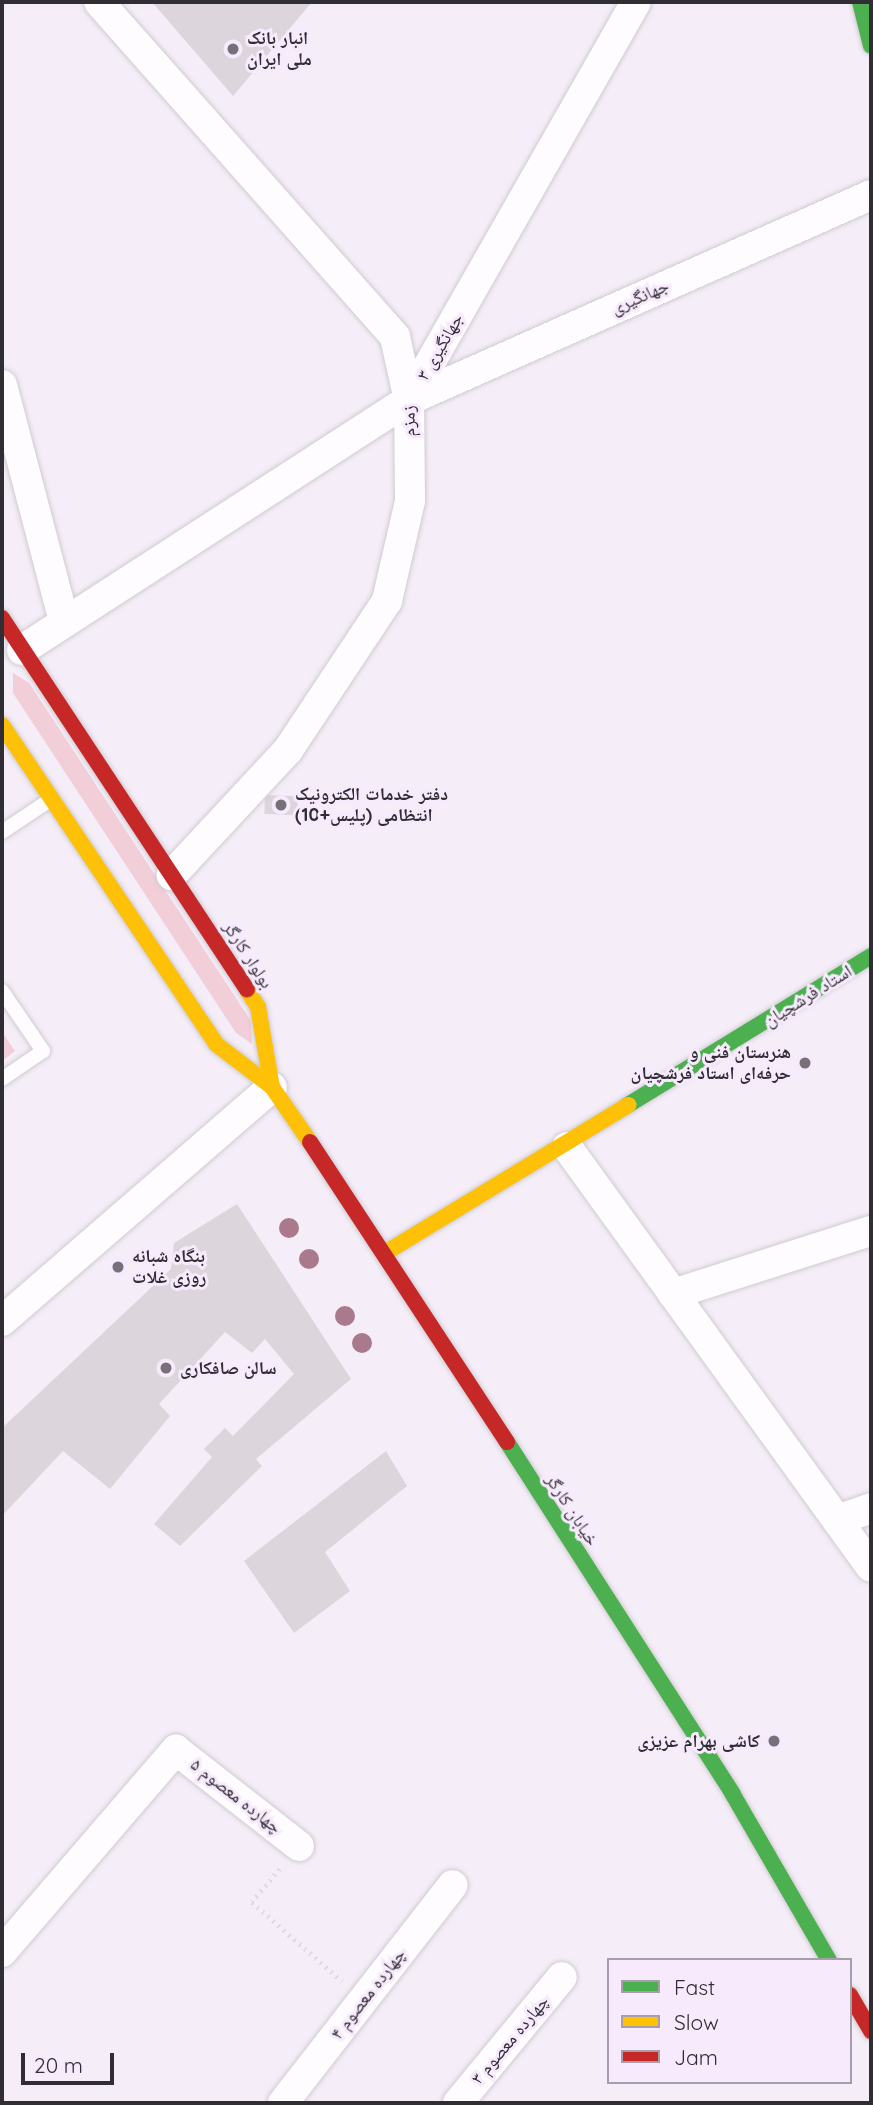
<!DOCTYPE html>
<html>
<head>
<meta charset="utf-8">
<style>
	body { margin:0 }
	#map { position:relative; width:873px; height:2105px; overflow:hidden; background:#f5eef8; font-family:Quicksand,"Noto Naskh Arabic",sans-serif }
	div>[style] { position:absolute }
	.green>* { inset:0; background:#f2ced8 }
	.building>* { inset:0; background:#dcd5dc; transform-origin:0 0 }
	.path>* { height:4.5px; margin-top:-2.25px; transform-origin:0; background:repeating-linear-gradient(90deg,#dedcde 0 2px,transparent 0 7px) }
	.roads { filter:drop-shadow(0 0 2px #d0cbd2) drop-shadow(0 0 2px #d0cbd2) }
	.lane>* { height:14px; margin:-7px; padding:0 7px; transform-origin:7px; border-radius:7px; background:#fefcfe }
	.street>* { height:30px; margin:-15px; padding:0 15px; transform-origin:15px; border-radius:15px; background:#fefcfe }
	.fast>* { height:16px; margin:-8px; padding:0 8px; transform-origin:8px; border-radius:8px; background:#4caf50 }
	.slow>* { height:16px; margin:-8px; padding:0 8px; transform-origin:8px; border-radius:8px; background:#ffc107 }
	.jam>* { height:16px; margin:-8px; padding:0 8px; transform-origin:8px; border-radius:8px; background:#c62828 }
	.trees>* { width:20px; height:20px; margin:-10px; border-radius:50%; background:#ab798c }
	.dots>* { width:19px; height:19px; translate:-50% -50%; box-sizing:border-box; border:4px solid #f6eafc; border-radius:50% }
	span { translate:-50% -50%; white-space:nowrap; text-align:center; line-height:1.15; -webkit-text-stroke:6px #f6eafc; paint-order:stroke }
	.poi-label { font-size:18px; color:#312d34; font-weight:700 }
	.left { translate:0 -50%; text-align:left }
	.right { translate:-100% -50%; text-align:right }
	.street-label { font-size:18px; color:#312d34 }
	.frame { position:absolute; inset:0; border:4px solid #312d34; pointer-events:none }
	.legend { position:absolute; left:607px; top:1958px; width:245px; height:126px; box-sizing:border-box; background:#f6eafc; border:2px solid #a79eac; margin:0; padding:9px 12px; list-style:none; font-size:21px; color:#312d34 }
	.legend li { display:flex; align-items:center; gap:14px; height:35px }
	.legend b { width:35px; border:2px solid #a79eac }
	.scale { position:absolute; left:21px; top:2053px; width:93px; height:32px; box-sizing:border-box; border:4px solid #312d34; border-top:0; padding-left:9px; font-size:21px; line-height:24px; white-space:nowrap; color:#312d34; -webkit-text-stroke:5px #f6eafc; paint-order:stroke }
</style>
</head>
<body>
<div id="map">
	<div class="green">
		<div style="clip-path:polygon(13px 673px,29px 683px,251px 1021px,252px 1044px,236px 1033px,13px 693px)"></div>
		<div style="clip-path:polygon(2px 1032px,15px 1051px,2px 1061px)"></div>
	</div>
	<div class="building">
		<div style="clip-path:polygon(152px 2px,312px 2px,233px 96px)"></div>
		<div style="left:265px;top:795px;width:33px;height:19px;rotate:2deg"></div>
		<div style="clip-path:polygon(237px 1204px,351px 1379px,256px 1459px,262px 1466px,180px 1546px,154px 1524px,212px 1457px,204px 1449px,225px 1428px,233px 1436px,294px 1374px,265px 1339px,252px 1353px,225px 1332px,159px 1404px,170px 1416px,110px 1489px,63px 1451px,2px 1516px,2px 1428px,171px 1269px,174px 1243px)"></div>
		<div style="clip-path:polygon(386px 1451px,407px 1486px,325px 1552px,350px 1591px,294px 1633px,244px 1561px)"></div>
	</div>
	<div class="path">
		<div style="left:280px;top:1869px;width:43px;rotate:130.3deg"></div>
		<div style="left:252px;top:1902px;width:120px;rotate:41.3deg"></div>
	</div>
	<div class="roads">
		<div class="lane">
			<div style="left:2px;top:832px;width:58px;rotate:-33.7deg"></div>
			<div style="left:2px;top:991px;width:73px;rotate:55.7deg"></div>
			<div style="left:43px;top:1051px;width:50px;rotate:145.7deg"></div>
		</div>
		<div class="street">
			<div style="left:99px;top:2px;width:447px;rotate:48.5deg"></div>
			<div style="left:395px;top:337px;width:65px;rotate:77.5deg"></div>
			<div style="left:409px;top:400px;width:101px;rotate:89.4deg"></div>
			<div style="left:410px;top:501px;width:103px;rotate:103deg"></div>
			<div style="left:387px;top:601px;width:179px;rotate:123.6deg"></div>
			<div style="left:288px;top:750px;width:171px;rotate:132.9deg"></div>
			<div style="left:2px;top:385px;width:244px;rotate:75.3deg"></div>
			<div style="left:409px;top:400px;width:505px;rotate:-23.93deg"></div>
			<div style="left:22px;top:650px;width:461px;rotate:-32.9deg"></div>
			<div style="left:409px;top:400px;width:458px;rotate:-60.3deg"></div>
			<div style="left:567px;top:1147px;width:518px;rotate:54.1deg"></div>
			<div style="left:673px;top:1294px;width:208px;rotate:-17.7deg"></div>
			<div style="left:2px;top:1321px;width:357px;rotate:-40.9deg"></div>
			<div style="left:837px;top:1520px;width:36px;rotate:-19deg"></div>
			<div style="left:2px;top:1952px;width:267px;rotate:-49.3deg"></div>
			<div style="left:176px;top:1750px;width:156px;rotate:38deg"></div>
			<div style="left:283px;top:2103px;width:276px;rotate:-52.1deg"></div>
			<div style="left:458px;top:2103px;width:163px;rotate:-50.5deg"></div>
		</div>
		<div class="fast">
			<div style="left:860px;top:2px;width:45px;rotate:76deg"></div>
			<div style="left:628px;top:1105px;width:285px;rotate:-31.5deg"></div>
			<div style="left:507px;top:1442px;width:417px;rotate:57.3deg"></div>
			<div style="left:732px;top:1793px;width:193px;rotate:59.9deg"></div>
		</div>
		<div class="slow">
			<div style="left:2px;top:725px;width:384px;rotate:56.1deg"></div>
			<div style="left:216px;top:1044px;width:71px;rotate:37.5deg"></div>
			<div style="left:272px;top:1087px;width:67px;rotate:55.4deg"></div>
			<div style="left:247px;top:990px;width:20px;rotate:57deg"></div>
			<div style="left:258px;top:1007px;width:81px;rotate:80.1deg"></div>
			<div style="left:385px;top:1253px;width:285px;rotate:-31.3deg"></div>
		</div>
		<div class="jam">
			<div style="left:2px;top:618px;width:445px;rotate:56.6deg"></div>
			<div style="left:310px;top:1142px;width:359px;rotate:56.7deg"></div>
			<div style="left:850px;top:1995px;width:42px;rotate:59.7deg"></div>
		</div>
	</div>
	<div class="trees">
		<div style="left:289px;top:1228px"></div>
		<div style="left:309px;top:1259px"></div>
		<div style="left:345px;top:1316px"></div>
		<div style="left:362px;top:1343px"></div>
	</div>
	<div class="dots">
		<div style="left:233px;top:49px;background:#767179"></div>
		<div style="left:281px;top:805px;background:#767179"></div>
		<div style="left:805px;top:1063px;background:#767179"></div>
		<div style="left:118px;top:1267px;background:#767179"></div>
		<div style="left:166px;top:1368px;background:#767179"></div>
		<div style="left:774px;top:1741px;background:#767179"></div>
	</div>
	<div class="poi-label">
		<span class="left" style="left:247px;top:49px">انبار بانک<br>ملی ایران</span>
		<span class="left" style="left:295px;top:805px">دفتر خدمات الکترونیک<br>انتظامی (پلیس+10)</span>
		<span class="right" style="left:791px;top:1063px">هنرستان فنی و<br>حرفه‌ای استاد فرشچیان</span>
		<span class="left" style="left:132px;top:1267px">بنگاه شبانه<br>روزی غلات</span>
		<span class="left" style="left:180px;top:1368px">سالن صافكارى</span>
		<span class="right" style="left:760px;top:1741px">کاشی بهرام عزیزی</span>
	</div>
	<div class="street-label">
		<span style="left:640px;top:297px;rotate:-24deg">جهانگیری</span>
		<span style="left:440px;top:347px;rotate:-60deg">جهانگیری ۳</span>
		<span style="left:409px;top:421px;rotate:-91deg">زمزم</span>
		<span style="left:248px;top:955px;rotate:57deg">بولوار کارگر</span>
		<span style="left:808px;top:996px;rotate:-32deg">استاد فرشچیان</span>
		<span style="left:572px;top:1510px;rotate:57deg">خیابان کارگر</span>
		<span style="left:236px;top:1796px;rotate:38deg">چهارده معصوم ۵</span>
		<span style="left:368px;top:1994px;rotate:-52deg">چهارده معصوم ۴</span>
		<span style="left:510px;top:2040px;rotate:-50deg">چهارده معصوم ۳</span>
	</div>
	<div class="frame"></div>
	<ul class="legend">
	<li><b style="height:9px;background:#4caf50"></b>Fast</li>
	<li><b style="height:9px;background:#ffc107"></b>Slow</li>
	<li><b style="height:9px;background:#c62828"></b>Jam</li>
	</ul>
	<div class="scale">20 m</div>
</div>
</body>
</html>
